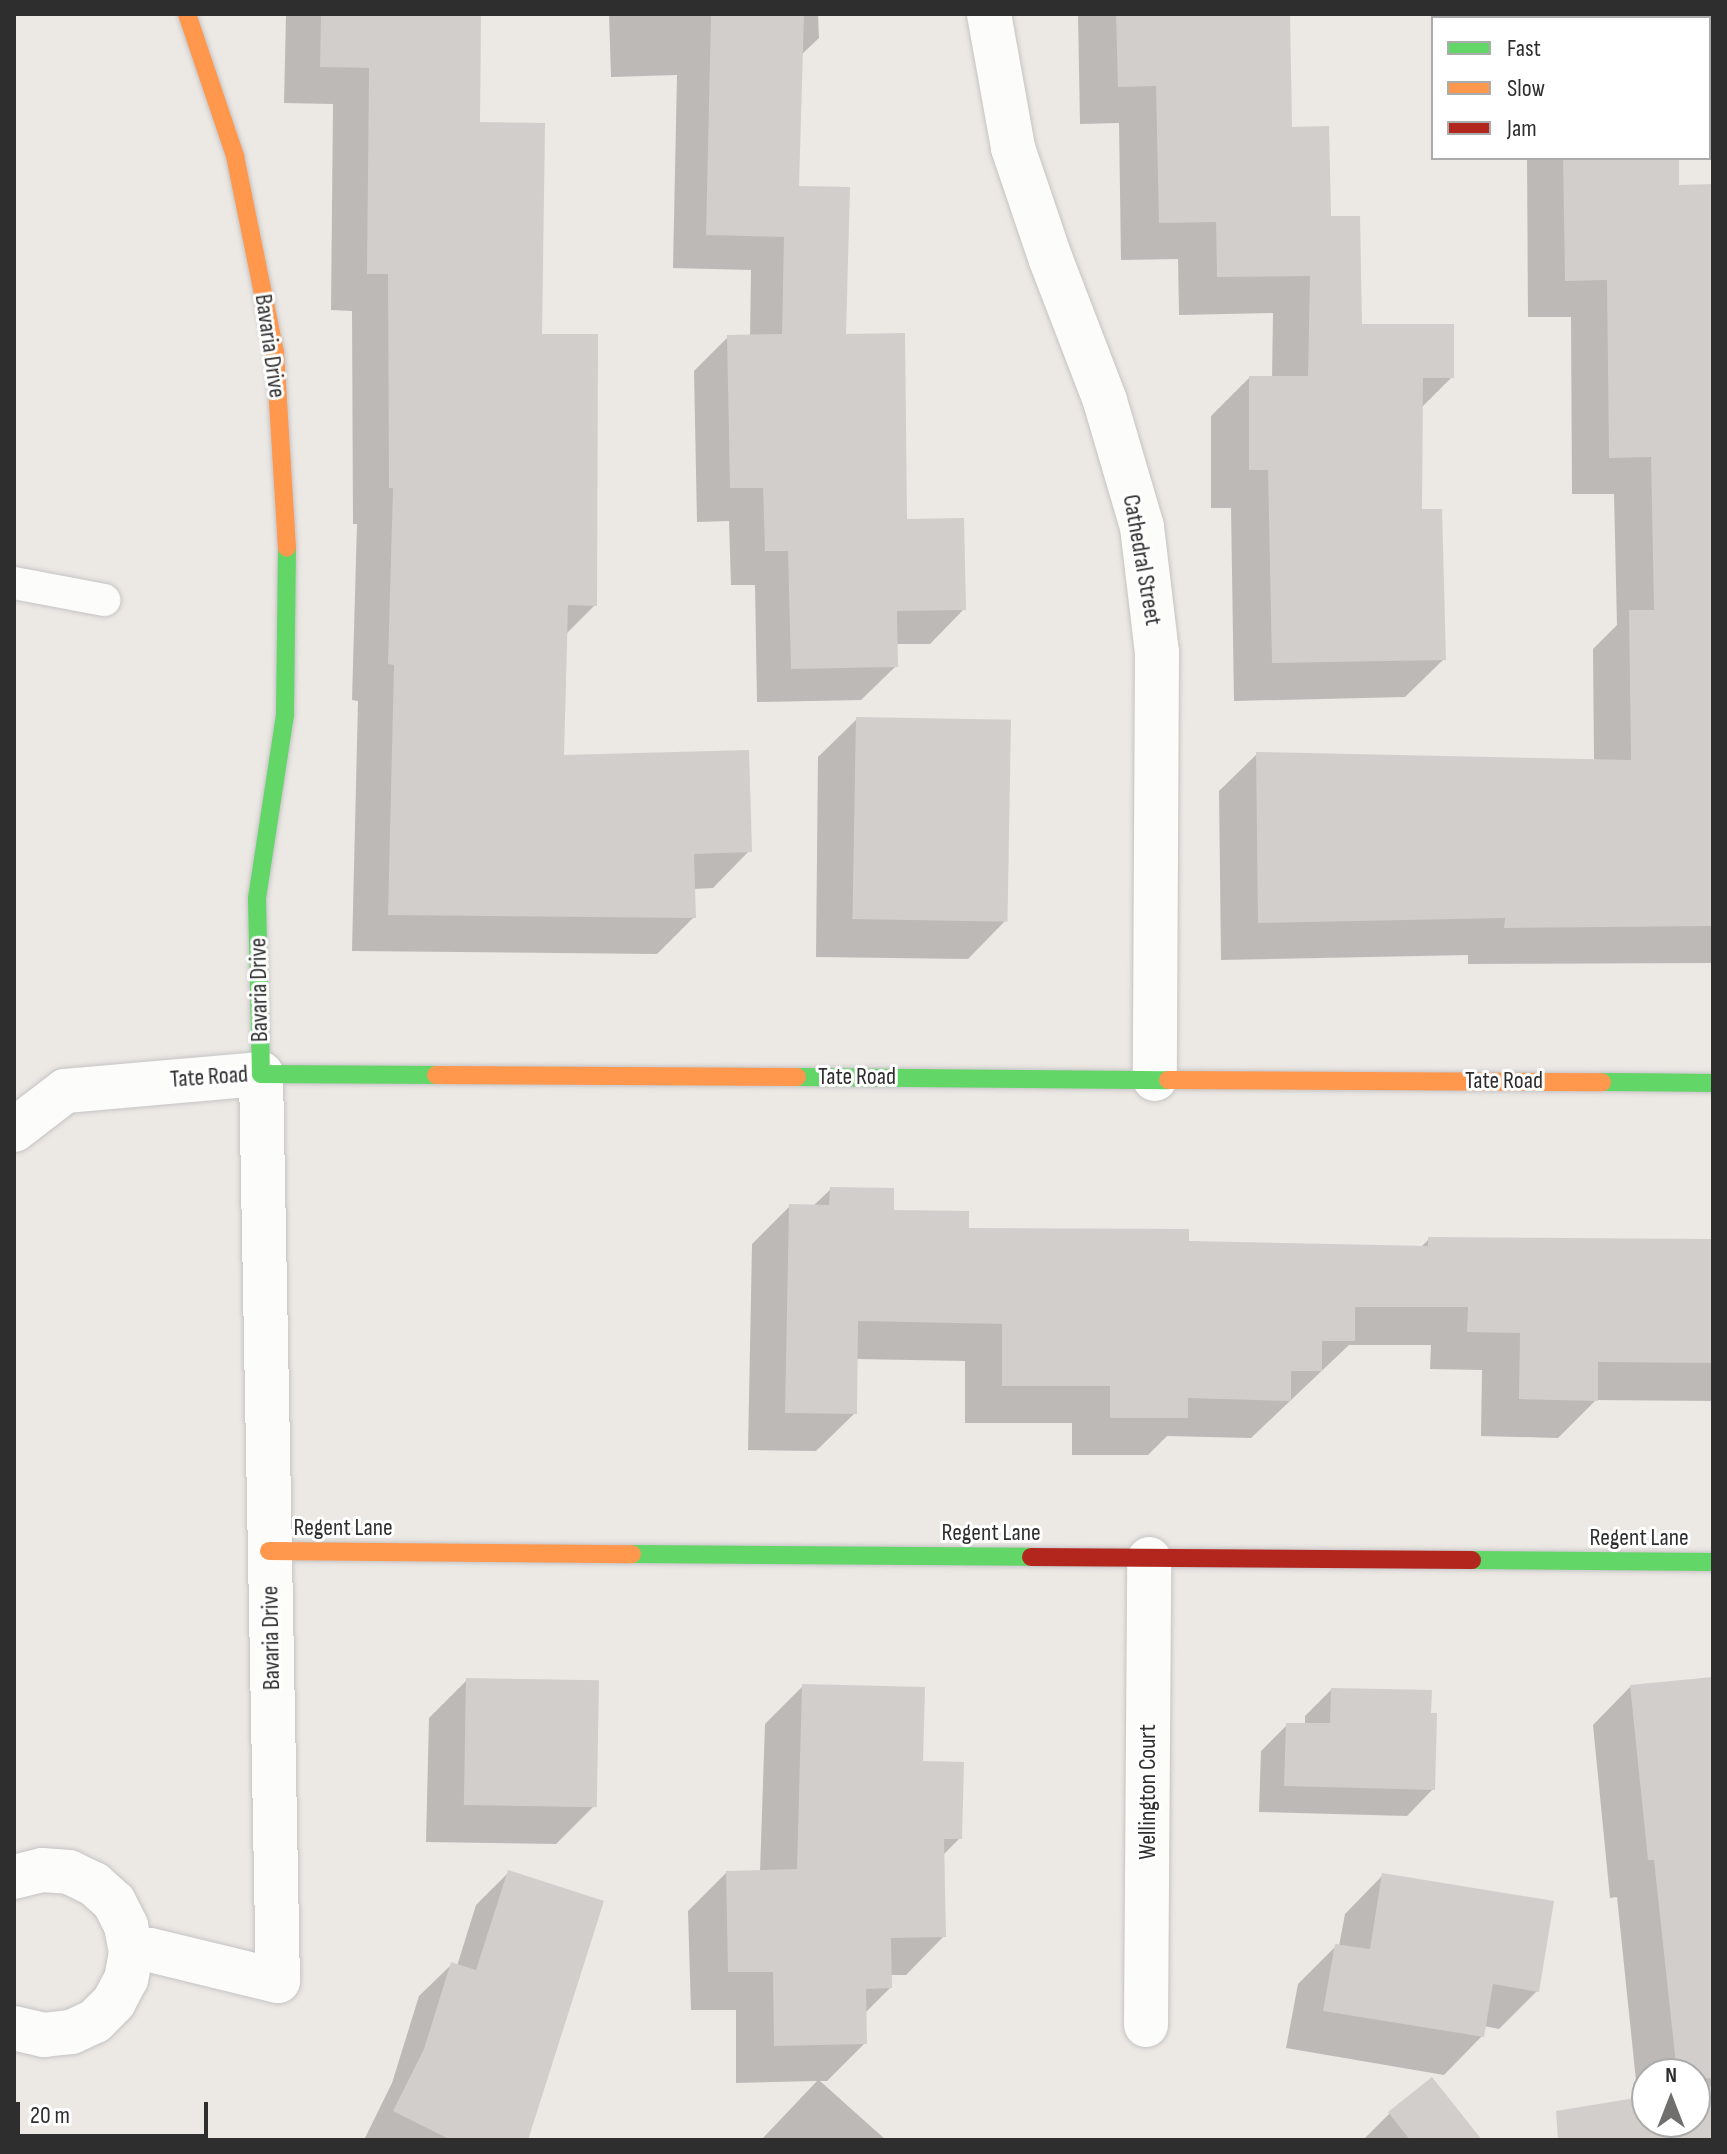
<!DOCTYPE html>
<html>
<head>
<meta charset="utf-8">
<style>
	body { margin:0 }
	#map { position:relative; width:1727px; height:2154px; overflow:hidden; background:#ece8e4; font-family:"Sofia Sans Condensed",sans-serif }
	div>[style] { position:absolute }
	.shadow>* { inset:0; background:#0003; transform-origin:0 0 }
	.building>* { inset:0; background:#d1cecb; transform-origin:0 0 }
	.roads { filter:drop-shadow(0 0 2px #c5c4c5) drop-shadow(0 0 2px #c5c4c5) }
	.lane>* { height:32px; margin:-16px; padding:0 16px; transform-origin:16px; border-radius:16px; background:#fcfcfb }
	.street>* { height:44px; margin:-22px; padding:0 22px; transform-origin:22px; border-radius:22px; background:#fcfcfb }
	.fast>* { height:18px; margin:-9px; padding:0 9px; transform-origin:9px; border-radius:9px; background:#63d668 }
	.slow>* { height:18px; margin:-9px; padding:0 9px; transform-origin:9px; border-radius:9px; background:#ff974d }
	.jam>* { height:18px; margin:-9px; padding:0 9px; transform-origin:9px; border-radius:9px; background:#b3261e }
	span { translate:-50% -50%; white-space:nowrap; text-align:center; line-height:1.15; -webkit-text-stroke:6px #fff; paint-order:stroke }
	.street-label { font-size:24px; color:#2e2e2e }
	.frame { position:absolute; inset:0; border:16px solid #2e2e2e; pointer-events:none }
	.legend { position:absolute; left:1431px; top:16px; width:280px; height:144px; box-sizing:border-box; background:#fff; border:2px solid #ababab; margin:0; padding:10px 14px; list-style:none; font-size:24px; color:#2e2e2e }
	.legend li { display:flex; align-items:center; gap:16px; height:40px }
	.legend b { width:40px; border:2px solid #ababab }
	.north { position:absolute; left:1631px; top:2058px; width:80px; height:80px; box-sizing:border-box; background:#fff; border:2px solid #ababab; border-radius:50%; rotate:0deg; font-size:22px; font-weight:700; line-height:32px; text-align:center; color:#2e2e2e }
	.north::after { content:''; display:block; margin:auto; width:28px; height:36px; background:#706f6e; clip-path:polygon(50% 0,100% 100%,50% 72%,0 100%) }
	.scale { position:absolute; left:16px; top:2102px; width:192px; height:36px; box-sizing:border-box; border:4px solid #2e2e2e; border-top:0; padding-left:10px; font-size:24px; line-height:28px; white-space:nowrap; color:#2e2e2e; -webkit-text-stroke:6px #fff; paint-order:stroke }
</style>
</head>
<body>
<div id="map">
	<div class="shadow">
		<div style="clip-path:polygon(286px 14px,479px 14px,478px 124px,540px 337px,595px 605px,565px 635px,562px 757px,749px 851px,713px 888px,693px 889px,694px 917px,657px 954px,352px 951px,358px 701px,352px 700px,357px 524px,353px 524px,352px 311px,331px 310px,333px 104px,284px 103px)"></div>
		<div style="clip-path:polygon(609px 14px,818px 14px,819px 38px,800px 56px,797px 188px,905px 521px,964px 609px,930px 644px,895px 644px,896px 666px,861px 700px,757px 702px,755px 585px,731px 585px,729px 521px,697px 522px,694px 371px,728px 337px,750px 337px,751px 270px,673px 268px,677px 75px,611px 77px)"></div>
		<div style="clip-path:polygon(1078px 14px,1288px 14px,1290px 129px,1329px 218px,1360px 326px,1452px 377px,1421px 408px,1420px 511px,1444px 659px,1405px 697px,1234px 701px,1231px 508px,1211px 508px,1211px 416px,1249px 378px,1272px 378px,1273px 313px,1179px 315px,1178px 259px,1121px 260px,1119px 123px,1080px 124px)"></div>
		<div style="left:1451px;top:14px;width:235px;height:4px"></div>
		<div style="clip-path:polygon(1527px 158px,1677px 158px,1677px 187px,1713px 186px,1713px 963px,1468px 964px,1468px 955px,1221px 960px,1219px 791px,1257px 754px,1594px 761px,1593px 649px,1617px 625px,1614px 494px,1572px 494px,1571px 317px,1528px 317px)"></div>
		<div style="clip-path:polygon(857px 719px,1006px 920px,968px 959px,816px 957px,818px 757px)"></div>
		<div style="clip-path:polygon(831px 1189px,892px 1212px,967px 1230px,1187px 1243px,1420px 1248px,1429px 1239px,1713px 1241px,1713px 1401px,1596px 1400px,1558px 1438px,1481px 1436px,1482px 1370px,1430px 1369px,1431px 1345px,1349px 1345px,1251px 1438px,1167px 1436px,1148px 1455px,1072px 1455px,1072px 1423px,965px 1423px,965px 1361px,856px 1359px,855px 1413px,816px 1451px,748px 1450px,752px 1244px,790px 1206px,813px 1206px)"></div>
		<div style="clip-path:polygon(evenodd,1713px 1679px,1713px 2140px,1580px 2140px,1638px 2100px,1617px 1897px,1610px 1898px,1593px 1725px,1631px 1686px,1713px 1679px,1647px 2074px,1695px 2074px,1695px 2122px,1647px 2122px,1647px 2074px)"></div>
		<div style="clip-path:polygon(467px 1680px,594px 1806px,556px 1844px,426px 1842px,429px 1718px)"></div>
		<div style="clip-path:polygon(803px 1686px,921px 1763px,960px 1838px,943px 1855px,944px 1936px,906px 1975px,890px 1975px,890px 1988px,864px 2014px,865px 2043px,827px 2081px,820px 2081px,886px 2140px,761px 2140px,817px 2081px,736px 2083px,736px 2010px,691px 2010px,688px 1911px,726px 1873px,760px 1872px,765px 1724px)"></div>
		<div style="clip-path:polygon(1331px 1690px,1433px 1789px,1407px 1816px,1259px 1812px,1261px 1751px,1287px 1725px,1305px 1725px,1305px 1716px)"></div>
		<div style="clip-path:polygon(509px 1872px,526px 2140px,364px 2140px,392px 2083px,419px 1996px,452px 1964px,457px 1966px,476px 1905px)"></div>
		<div style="clip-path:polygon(1383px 1875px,1537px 1991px,1499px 2029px,1484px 2026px,1482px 2036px,1444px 2075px,1286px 2048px,1298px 1984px,1336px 1946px,1339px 1946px,1345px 1914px)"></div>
		<div style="clip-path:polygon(1432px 2080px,1480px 2140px,1363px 2140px,1389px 2114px)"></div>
	</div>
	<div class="building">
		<div style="clip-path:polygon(321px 14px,481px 14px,480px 122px,545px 123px,542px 334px,598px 334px,597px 606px,568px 605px,564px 755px,749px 750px,752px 852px,694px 854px,696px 918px,388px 915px,394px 665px,388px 664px,393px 488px,389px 488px,388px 274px,367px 274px,369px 68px,320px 67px)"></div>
		<div style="clip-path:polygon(711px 14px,804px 14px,799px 186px,850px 187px,846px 334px,905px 333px,907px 519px,964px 518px,966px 610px,897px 611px,898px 667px,791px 669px,788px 551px,765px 551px,763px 488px,730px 488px,727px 335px,782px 334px,784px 237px,706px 235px)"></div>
		<div style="clip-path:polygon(1116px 14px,1290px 14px,1292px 127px,1329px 126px,1331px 216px,1360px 216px,1362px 324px,1454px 324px,1454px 378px,1423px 378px,1422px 509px,1442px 509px,1446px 660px,1272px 663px,1268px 470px,1249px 470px,1249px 376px,1308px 376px,1310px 276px,1217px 277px,1216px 222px,1159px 223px,1156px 86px,1118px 87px)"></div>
		<div style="clip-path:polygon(1563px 158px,1679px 158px,1679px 185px,1713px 184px,1713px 926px,1504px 928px,1505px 918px,1258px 923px,1256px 752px,1631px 760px,1629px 610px,1654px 610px,1651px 457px,1609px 458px,1607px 280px,1565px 281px)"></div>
		<div style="left:856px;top:717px;width:155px;height:202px;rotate:1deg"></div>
		<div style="clip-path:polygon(830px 1187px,894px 1188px,894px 1210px,969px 1211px,969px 1228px,1189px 1229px,1189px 1241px,1428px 1246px,1428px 1237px,1713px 1239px,1713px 1363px,1598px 1362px,1598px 1401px,1519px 1399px,1520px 1333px,1467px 1332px,1468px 1307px,1355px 1307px,1355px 1341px,1322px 1341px,1322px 1371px,1291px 1371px,1291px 1401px,1188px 1398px,1188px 1418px,1110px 1418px,1110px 1386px,1002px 1386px,1002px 1324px,858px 1321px,857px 1414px,785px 1413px,789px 1204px,829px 1205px)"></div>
		<div style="clip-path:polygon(1713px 1677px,1713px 2078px,1695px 2079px,1695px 2074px,1677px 2074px,1654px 1860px,1648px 1860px,1630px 1685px)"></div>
		<div style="left:466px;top:1678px;width:133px;height:127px;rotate:1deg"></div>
		<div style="clip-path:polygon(802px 1684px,925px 1687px,923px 1761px,964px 1762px,962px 1839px,944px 1839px,946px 1937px,891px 1938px,892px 1988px,866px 1989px,867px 2044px,774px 2046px,773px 1972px,728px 1972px,726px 1871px,797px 1869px)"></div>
		<div style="clip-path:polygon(1331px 1688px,1432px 1690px,1431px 1713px,1437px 1713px,1435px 1790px,1284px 1786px,1286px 1723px,1330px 1723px)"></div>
		<div style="clip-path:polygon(508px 1870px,604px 1901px,528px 2140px,451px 2140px,393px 2111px,424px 2049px,451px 1962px,476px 1970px)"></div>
		<div style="clip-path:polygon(1382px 1873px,1554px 1901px,1539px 1992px,1493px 1984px,1484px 2037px,1323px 2011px,1335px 1944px,1370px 1949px)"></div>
		<div style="clip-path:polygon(1432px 2077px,1482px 2140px,1410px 2140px,1388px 2112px)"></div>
		<div style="clip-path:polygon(1713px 2086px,1713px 2140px,1558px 2140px,1556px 2111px,1647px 2096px,1647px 2122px,1695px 2122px,1695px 2089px)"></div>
	</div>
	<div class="roads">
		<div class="lane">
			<div style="left:14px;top:583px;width:92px;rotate:10.7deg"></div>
		</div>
		<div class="street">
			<div style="left:989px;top:14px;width:136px;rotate:79.8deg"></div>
			<div style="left:1013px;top:148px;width:118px;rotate:71.3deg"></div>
			<div style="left:1051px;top:260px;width:151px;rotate:69deg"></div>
			<div style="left:1105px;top:401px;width:131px;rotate:73.6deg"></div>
			<div style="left:1142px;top:527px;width:126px;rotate:83.2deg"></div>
			<div style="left:1157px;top:652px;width:427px;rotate:90.3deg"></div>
			<div style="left:14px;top:1130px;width:64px;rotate:-37.4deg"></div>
			<div style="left:65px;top:1091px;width:197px;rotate:-5deg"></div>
			<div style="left:261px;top:1074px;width:907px;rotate:88.93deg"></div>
			<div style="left:278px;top:1981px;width:132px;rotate:-166.4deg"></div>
			<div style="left:150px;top:1950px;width:19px;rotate:174deg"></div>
			<div style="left:14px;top:1877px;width:29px;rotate:-14deg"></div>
			<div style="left:42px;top:1870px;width:27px;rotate:4deg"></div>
			<div style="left:69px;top:1872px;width:28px;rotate:26deg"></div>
			<div style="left:94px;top:1884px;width:27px;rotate:42deg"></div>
			<div style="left:114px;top:1902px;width:27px;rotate:63deg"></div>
			<div style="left:126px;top:1926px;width:26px;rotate:79deg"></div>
			<div style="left:131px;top:1952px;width:27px;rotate:100deg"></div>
			<div style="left:126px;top:1979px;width:26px;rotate:118deg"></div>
			<div style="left:114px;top:2002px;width:27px;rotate:135deg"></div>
			<div style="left:95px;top:2021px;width:26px;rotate:155deg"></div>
			<div style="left:71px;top:2032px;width:27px;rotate:174deg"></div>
			<div style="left:44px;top:2035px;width:31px;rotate:-167deg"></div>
			<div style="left:1146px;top:2025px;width:466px;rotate:-89.6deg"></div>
		</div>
		<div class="fast">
			<div style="left:287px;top:548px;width:167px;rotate:90.7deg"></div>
			<div style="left:285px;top:715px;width:186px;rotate:98.7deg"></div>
			<div style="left:257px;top:899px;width:175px;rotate:88.7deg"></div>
			<div style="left:261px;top:1074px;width:175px;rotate:0.3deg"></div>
			<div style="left:797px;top:1077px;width:371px;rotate:0.5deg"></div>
			<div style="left:1602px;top:1082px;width:111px;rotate:0.5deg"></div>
			<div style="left:632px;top:1554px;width:399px;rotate:0.4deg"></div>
			<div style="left:1472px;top:1560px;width:241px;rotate:0.5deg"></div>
		</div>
		<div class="slow">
			<div style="left:187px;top:14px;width:150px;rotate:71.3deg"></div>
			<div style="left:235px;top:156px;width:200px;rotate:78.5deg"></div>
			<div style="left:275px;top:352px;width:196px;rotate:86.5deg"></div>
			<div style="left:436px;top:1075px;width:361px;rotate:0.3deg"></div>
			<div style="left:1168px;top:1080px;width:434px;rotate:0.3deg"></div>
			<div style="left:269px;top:1551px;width:363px;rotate:0.5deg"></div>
		</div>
		<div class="jam">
			<div style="left:1031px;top:1557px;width:441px;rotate:0.4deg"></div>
		</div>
	</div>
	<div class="street-label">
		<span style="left:270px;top:346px;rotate:82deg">Bavaria Drive</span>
		<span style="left:1142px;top:560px;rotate:80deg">Cathedral Street</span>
		<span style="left:259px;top:990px;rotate:-91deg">Bavaria Drive</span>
		<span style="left:209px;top:1077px;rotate:-4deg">Tate Road</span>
		<span style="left:857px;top:1077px">Tate Road</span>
		<span style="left:1504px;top:1081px">Tate Road</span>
		<span style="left:343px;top:1528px">Regent Lane</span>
		<span style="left:991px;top:1533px">Regent Lane</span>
		<span style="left:1639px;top:1538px">Regent Lane</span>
		<span style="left:271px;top:1638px;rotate:-91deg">Bavaria Drive</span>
		<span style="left:1148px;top:1792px;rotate:-90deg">Wellington Court</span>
	</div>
	<div class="frame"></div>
	<ul class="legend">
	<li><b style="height:10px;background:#63d668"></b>Fast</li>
	<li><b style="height:10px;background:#ff974d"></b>Slow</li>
	<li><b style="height:10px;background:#b3261e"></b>Jam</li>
	</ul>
	<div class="north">N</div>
	<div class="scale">20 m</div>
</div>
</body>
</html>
